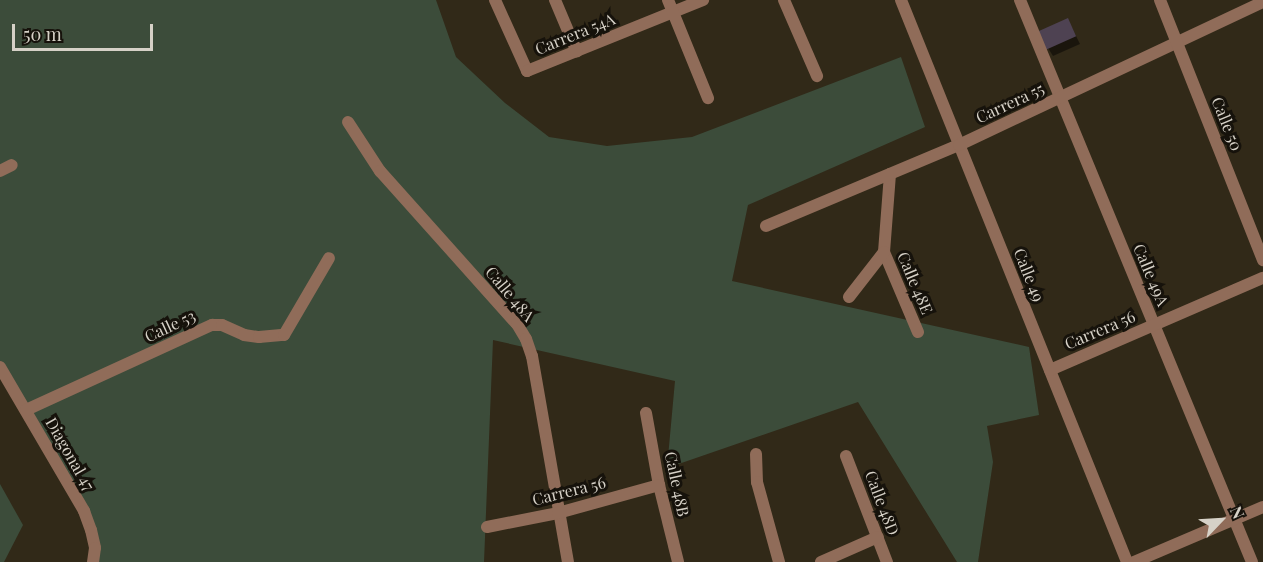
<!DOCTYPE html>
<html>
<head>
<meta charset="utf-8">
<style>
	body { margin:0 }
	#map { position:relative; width:1263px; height:562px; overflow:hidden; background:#312918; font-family:"Playfair Display",serif }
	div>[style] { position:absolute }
	.green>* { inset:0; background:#3c4c3a }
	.shadow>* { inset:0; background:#0007 }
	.building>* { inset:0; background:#4e4252; transform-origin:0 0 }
	.minor>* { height:12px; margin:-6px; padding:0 6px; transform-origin:6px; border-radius:6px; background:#906c59 }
	.tertiary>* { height:12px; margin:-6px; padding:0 6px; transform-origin:6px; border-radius:6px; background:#906c59 }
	span { translate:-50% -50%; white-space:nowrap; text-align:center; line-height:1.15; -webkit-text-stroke:6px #16120b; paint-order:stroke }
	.street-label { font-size:16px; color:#d6d1c7 }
	.north { position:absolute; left:1191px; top:490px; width:60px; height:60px; -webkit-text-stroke:4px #16120b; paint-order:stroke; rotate:65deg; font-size:16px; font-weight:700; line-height:24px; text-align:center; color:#d6d1c7 }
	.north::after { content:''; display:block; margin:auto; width:21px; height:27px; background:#d6d1c7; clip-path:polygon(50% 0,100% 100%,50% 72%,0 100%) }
	.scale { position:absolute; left:12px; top:24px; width:141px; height:27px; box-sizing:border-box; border:3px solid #d6d1c7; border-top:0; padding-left:8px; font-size:18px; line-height:21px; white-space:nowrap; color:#d6d1c7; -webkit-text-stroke:4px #16120b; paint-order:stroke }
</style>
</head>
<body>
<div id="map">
	<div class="green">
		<div style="clip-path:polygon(0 0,436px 0,456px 57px,505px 103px,549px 137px,607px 146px,692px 137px,901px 57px,925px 127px,748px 205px,732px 281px,1029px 347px,1039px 415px,987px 426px,993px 462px,978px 562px,957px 562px,858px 402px,667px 468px,675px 381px,493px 340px,484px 562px,87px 562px,100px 544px,0 362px)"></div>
		<div style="clip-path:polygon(0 484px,23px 525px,4px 562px,0 562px)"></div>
	</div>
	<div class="shadow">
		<div style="clip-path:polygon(1072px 28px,1080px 44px,1053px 56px,1048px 48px)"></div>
	</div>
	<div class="building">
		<div style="left:1068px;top:18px;width:20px;height:33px;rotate:66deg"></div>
	</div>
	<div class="minor">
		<div style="left:495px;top:0;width:78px;rotate:65.7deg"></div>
		<div style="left:527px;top:71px;width:190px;rotate:-22deg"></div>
		<div style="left:555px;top:0;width:56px;rotate:67.1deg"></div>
		<div style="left:668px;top:0;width:106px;rotate:67.8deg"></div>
		<div style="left:784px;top:0;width:83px;rotate:66.5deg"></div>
		<div style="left:901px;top:0;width:606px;rotate:68.09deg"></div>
		<div style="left:1020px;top:0;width:608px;rotate:67.57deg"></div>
		<div style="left:348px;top:122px;width:59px;rotate:56.9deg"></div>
		<div style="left:380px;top:171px;width:205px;rotate:48.2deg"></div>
		<div style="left:517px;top:324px;width:17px;rotate:59deg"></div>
		<div style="left:526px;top:339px;width:18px;rotate:71deg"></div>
		<div style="left:532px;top:356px;width:209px;rotate:80.1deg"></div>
		<div style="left:0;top:171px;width:13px;rotate:-27deg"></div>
		<div style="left:890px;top:174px;width:78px;rotate:94.4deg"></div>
		<div style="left:884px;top:252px;width:87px;rotate:67deg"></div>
		<div style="left:766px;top:226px;width:209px;rotate:-22.8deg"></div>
		<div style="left:959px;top:145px;width:336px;rotate:-25.2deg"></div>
		<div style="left:849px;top:297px;width:57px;rotate:-52.1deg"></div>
		<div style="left:0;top:367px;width:167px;rotate:59.7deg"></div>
		<div style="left:84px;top:511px;width:20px;rotate:70deg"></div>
		<div style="left:91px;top:530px;width:18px;rotate:77deg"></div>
		<div style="left:95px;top:548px;width:14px;rotate:98deg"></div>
		<div style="left:1050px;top:370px;width:232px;rotate:-23.4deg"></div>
		<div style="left:26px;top:410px;width:205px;rotate:-24.6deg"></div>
		<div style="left:212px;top:325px;width:10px"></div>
		<div style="left:222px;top:325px;width:24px;rotate:24deg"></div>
		<div style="left:244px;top:335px;width:15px;rotate:8deg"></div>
		<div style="left:259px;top:337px;width:25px;rotate:-5deg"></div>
		<div style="left:284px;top:335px;width:89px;rotate:-59.7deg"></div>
		<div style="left:646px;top:413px;width:73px;rotate:79.8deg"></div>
		<div style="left:659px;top:485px;width:79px;rotate:76.1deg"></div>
		<div style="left:756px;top:454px;width:28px;rotate:88deg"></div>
		<div style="left:757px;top:482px;width:83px;rotate:74.6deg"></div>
		<div style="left:846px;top:456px;width:114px;rotate:68.9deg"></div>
		<div style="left:487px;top:527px;width:72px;rotate:-11.2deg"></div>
		<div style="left:558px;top:513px;width:105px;rotate:-15.5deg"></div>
		<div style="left:821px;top:562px;width:62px;rotate:-23.7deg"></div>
		<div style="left:1134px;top:562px;width:140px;rotate:-23.1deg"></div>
	</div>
	<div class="tertiary">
		<div style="left:1160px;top:0;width:280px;rotate:68.4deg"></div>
	</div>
	<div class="street-label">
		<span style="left:575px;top:34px;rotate:-22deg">Carrera 54A</span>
		<span style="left:1010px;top:103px;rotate:-25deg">Carrera 55</span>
		<span style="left:1227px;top:124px;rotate:68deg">Calle 50</span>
		<span style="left:1029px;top:275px;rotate:68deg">Calle 49</span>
		<span style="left:1151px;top:275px;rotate:67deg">Calle 49A</span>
		<span style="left:915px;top:283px;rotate:67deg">Calle 48E</span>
		<span style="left:510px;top:294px;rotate:50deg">Calle 48A</span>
		<span style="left:170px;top:326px;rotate:-25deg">Calle 53</span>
		<span style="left:1100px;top:330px;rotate:-23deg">Carrera 56</span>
		<span style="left:70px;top:454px;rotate:60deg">Diagonal 47</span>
		<span style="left:677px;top:484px;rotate:78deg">Calle 48B</span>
		<span style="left:569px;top:491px;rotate:-14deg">Carrera 56</span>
		<span style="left:882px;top:503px;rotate:69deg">Calle 48D</span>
	</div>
	<div class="north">N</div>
	<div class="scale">50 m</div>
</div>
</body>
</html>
